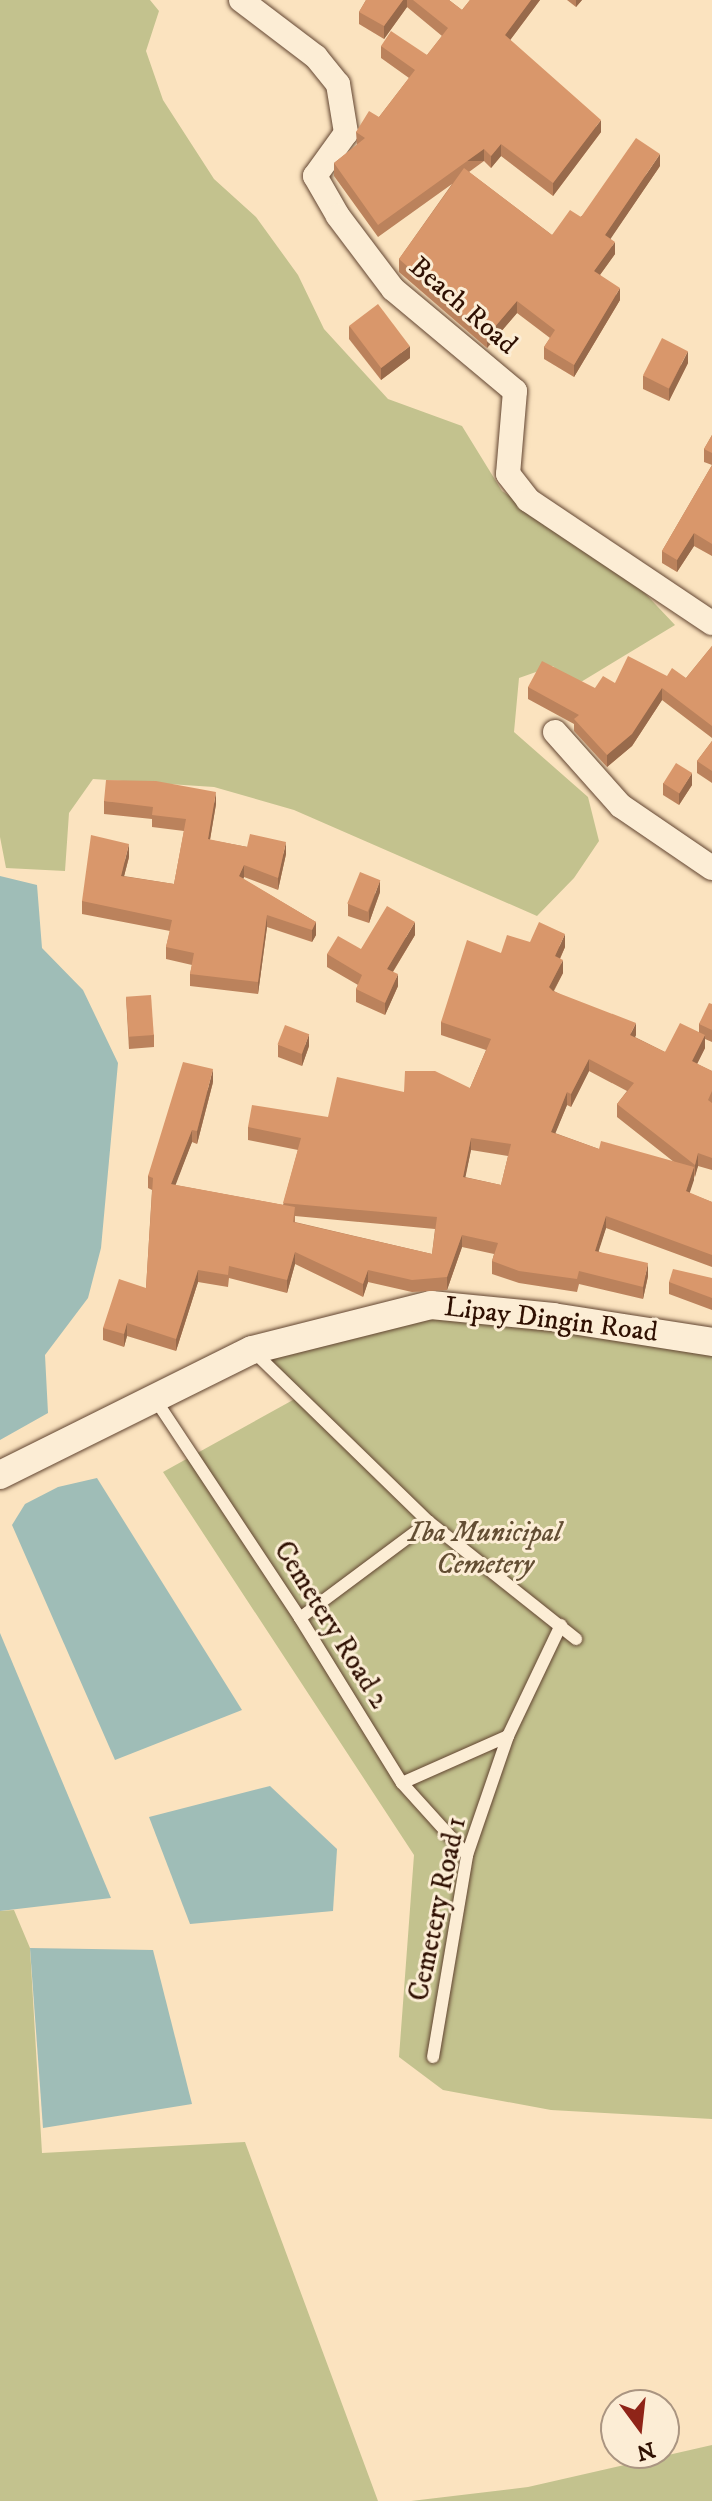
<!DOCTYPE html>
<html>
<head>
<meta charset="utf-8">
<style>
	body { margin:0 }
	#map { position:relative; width:712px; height:2501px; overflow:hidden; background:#fbe3bf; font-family:"IM FELL DW Pica",serif }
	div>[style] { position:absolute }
	.green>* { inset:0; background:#c3c28e }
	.water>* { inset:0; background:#9fbdb7 }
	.roads { filter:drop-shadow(0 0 2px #624531) drop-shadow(0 0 2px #624531) }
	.service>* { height:12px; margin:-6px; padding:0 6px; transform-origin:6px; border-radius:6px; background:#fcedd5 }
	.minor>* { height:24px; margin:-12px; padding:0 12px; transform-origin:12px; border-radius:12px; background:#fcedd5 }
	.tertiary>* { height:28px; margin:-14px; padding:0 14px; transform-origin:14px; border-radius:14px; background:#fcedd5 }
	.wall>* { inset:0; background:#bb825c }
	.shaded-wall>* { inset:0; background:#986a4b; transform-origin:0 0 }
	.building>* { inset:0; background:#d9976b; transform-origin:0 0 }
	span { translate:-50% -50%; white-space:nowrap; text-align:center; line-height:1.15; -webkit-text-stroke:6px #fcedd5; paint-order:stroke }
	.street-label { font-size:28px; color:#2f1002 }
	.park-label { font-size:28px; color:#634e33; font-style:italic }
	.north { position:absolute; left:600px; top:2389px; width:80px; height:80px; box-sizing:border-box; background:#fcedd5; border:2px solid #aa9581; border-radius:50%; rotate:165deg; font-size:22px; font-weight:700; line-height:32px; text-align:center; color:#2f1002 }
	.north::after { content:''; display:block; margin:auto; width:28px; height:36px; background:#8f2418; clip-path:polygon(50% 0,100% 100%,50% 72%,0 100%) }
</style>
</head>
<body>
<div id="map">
	<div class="green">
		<div style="clip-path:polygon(0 0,150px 0,159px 11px,146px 51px,163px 100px,214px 179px,256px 217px,298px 275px,324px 329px,388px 399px,462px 426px,502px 491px,623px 570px,675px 625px,571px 688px,553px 666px,519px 678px,514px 732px,588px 797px,599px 841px,574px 878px,537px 916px,294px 810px,214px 787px,93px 779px,69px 813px,65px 871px,6px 868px,0 837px)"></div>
		<div style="clip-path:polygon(439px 1313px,712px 1349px,712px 2119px,551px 2110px,443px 2090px,399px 2057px,414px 1855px,163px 1472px,302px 1395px,263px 1356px)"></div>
		<div style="clip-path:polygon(14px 1910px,30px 1948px,42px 2153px,245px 2142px,378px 2501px,0 2501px,0 1911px)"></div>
		<div style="clip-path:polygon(712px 2445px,712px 2501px,411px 2501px,528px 2487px)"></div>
	</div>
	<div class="water">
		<div style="clip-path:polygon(0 876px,37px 885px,42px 948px,83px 990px,118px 1063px,101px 1248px,88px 1298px,45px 1355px,48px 1413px,0 1440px)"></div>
		<div style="clip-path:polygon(97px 1478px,242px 1710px,115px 1760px,12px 1525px,25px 1504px,58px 1487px)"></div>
		<div style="clip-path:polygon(0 1633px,111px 1898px,0 1911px)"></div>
		<div style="clip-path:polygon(270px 1786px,337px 1849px,333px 1911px,190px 1924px,149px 1817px)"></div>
		<div style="clip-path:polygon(30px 1948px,153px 1950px,192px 2104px,43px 2128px)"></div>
	</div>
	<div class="roads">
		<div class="service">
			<div style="left:254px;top:1352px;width:244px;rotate:44.2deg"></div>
			<div style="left:429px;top:1522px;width:188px;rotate:38.5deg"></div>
			<div style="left:155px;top:1399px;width:263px;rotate:56.5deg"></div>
			<div style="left:300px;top:1618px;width:194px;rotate:58.3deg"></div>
			<div style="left:402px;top:1783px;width:116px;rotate:-23.9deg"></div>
			<div style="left:300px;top:1618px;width:161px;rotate:-36.7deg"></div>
			<div style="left:402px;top:1783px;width:97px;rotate:47.9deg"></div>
			<div style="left:433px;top:2057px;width:205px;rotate:-80.4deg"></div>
			<div style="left:467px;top:1855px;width:126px;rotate:-71deg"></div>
			<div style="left:508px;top:1736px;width:123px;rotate:-64.5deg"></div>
		</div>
		<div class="minor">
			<div style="left:241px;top:0;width:94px;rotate:37.2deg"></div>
			<div style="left:316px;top:57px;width:35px;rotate:51deg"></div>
			<div style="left:338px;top:84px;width:50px;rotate:80.7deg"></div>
			<div style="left:346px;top:133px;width:53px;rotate:125.8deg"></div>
			<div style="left:315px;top:176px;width:46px;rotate:60.1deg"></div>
			<div style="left:338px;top:216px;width:91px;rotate:53deg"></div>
			<div style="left:393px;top:289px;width:159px;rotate:39.9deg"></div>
			<div style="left:515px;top:391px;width:83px;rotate:94.8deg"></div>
			<div style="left:508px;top:474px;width:33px;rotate:52deg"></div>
			<div style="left:528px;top:500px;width:221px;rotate:33.8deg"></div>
			<div style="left:555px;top:732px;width:99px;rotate:48.3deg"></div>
			<div style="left:621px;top:806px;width:110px;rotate:34.3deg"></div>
		</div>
		<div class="tertiary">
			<div style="left:0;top:1475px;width:281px;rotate:-26.4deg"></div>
			<div style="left:252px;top:1350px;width:185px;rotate:-14.1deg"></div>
			<div style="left:431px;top:1305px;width:123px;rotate:5.6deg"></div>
			<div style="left:553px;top:1317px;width:161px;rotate:8.9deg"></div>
		</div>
	</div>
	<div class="wall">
		<div style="clip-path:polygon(366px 0,449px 0,462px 10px,470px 0,540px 0,510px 40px,601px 132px,553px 196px,501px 156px,491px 168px,484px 161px,469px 172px,552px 235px,660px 166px,610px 239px,615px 254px,600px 275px,620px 300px,574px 377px,544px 359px,544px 347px,550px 338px,517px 313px,487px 348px,399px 272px,399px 259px,452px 184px,378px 237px,334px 176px,334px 163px,357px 145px,356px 132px,379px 117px,409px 78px,381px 58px,381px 46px,427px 55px,442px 36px,407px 7px,384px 39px,359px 24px,359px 12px)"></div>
		<div style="clip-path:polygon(567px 0,582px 0,576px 7px)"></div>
		<div style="clip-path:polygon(349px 326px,410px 358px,381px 380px,349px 339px)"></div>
		<div style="clip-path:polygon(688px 363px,669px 401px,643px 389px,643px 376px)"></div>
		<div style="clip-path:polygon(712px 435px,712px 556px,694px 546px,677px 572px,662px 563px,662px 551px,712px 465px,704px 462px,704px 449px)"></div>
		<div style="clip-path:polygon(712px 646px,712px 738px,662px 700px,632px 746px,607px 767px,574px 731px,574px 724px,528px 699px,528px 687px,595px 688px,615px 683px,667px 676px,686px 678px)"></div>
		<div style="clip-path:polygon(712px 741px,712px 783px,697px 773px,697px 761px)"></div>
		<div style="clip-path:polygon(663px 783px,692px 785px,679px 805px,663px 795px)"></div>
		<div style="clip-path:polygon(104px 801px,216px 804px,210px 840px,286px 854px,278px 890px,244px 877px,243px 879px,316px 922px,316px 935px,312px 942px,267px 927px,258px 994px,190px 986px,190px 974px,192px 965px,166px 959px,166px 947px,170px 931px,82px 914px,82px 901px,129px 857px,124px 876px,174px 884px,184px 831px,152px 827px,152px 819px,104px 814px)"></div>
		<div style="clip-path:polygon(380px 892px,369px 923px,348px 916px,348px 904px)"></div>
		<div style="clip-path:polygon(415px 935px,393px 972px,398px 986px,385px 1015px,356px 1002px,356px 989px,358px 985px,327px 967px,327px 954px,361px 949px)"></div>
		<div style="clip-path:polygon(evenodd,530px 942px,565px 947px,560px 959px,563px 973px,554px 991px,636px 1035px,635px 1037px,665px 1052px,699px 1032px,699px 1024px,712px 1004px,712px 1042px,705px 1039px,705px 1048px,697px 1064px,712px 1071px,712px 1170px,698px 1166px,689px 1193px,712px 1202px,712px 1267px,606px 1228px,598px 1251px,648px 1276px,643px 1299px,579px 1284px,577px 1292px,519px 1283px,492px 1274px,492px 1261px,494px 1254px,462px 1247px,447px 1290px,412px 1292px,368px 1282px,363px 1297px,295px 1264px,287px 1293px,229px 1278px,228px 1287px,198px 1282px,176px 1351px,127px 1336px,124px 1347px,103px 1340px,103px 1328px,146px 1288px,152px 1190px,148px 1188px,148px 1176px,213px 1082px,197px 1144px,192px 1142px,175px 1185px,283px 1205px,298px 1150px,248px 1140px,248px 1127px,328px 1117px,404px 1092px,470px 1088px,486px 1050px,441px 1035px,441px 1022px,501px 953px,530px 942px,589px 1071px,627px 1091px,617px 1104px,617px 1117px,674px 1162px,599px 1149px,555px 1133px,567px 1105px,571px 1107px,589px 1071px,530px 942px,471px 1150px,508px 1156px,501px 1185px,465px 1177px,471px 1150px,530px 942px,295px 1216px,435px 1229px,432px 1254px,295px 1222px,295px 1216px)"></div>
		<div style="clip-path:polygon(126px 997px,154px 1035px,154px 1047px,129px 1049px)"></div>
		<div style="clip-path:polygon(278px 1045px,309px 1046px,302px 1066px,278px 1057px)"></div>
		<div style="clip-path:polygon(712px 1278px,712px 1310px,669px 1294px,669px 1282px)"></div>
	</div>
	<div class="shaded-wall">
		<div style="clip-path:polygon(403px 0,407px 0,407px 7px,384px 39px,384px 26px)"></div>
		<div style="clip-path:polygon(531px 0,540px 0,505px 47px,505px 35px)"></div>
		<div style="clip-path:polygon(576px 0,582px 0,576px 7px)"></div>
		<div style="clip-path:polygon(601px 120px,601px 132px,553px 196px,553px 183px)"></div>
		<div style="clip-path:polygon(501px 144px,501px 156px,491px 168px,491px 156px)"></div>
		<div style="left:484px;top:149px;width:12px;height:130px;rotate:90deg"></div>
		<div style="clip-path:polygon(660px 154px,660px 166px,605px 247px,605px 235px)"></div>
		<div style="clip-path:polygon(615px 242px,615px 254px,594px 283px,594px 271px)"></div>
		<div style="clip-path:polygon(620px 288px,620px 300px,574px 377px,574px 365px)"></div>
		<div style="clip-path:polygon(517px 301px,517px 313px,487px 348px,487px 336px)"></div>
		<div style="clip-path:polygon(410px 346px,410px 358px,381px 380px,381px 368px)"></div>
		<div style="clip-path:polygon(688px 351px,688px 363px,669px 401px,669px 389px)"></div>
		<div style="clip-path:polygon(694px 533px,694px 546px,677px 572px,677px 560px)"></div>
		<div style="clip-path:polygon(662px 688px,662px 700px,632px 746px,607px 767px,607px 755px)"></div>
		<div style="clip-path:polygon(692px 773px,692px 785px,679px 805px,679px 793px)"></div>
		<div style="clip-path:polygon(216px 792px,216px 804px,208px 851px,208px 839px)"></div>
		<div style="clip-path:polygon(286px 842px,286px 854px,278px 890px,278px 878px)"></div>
		<div style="clip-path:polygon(129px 844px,129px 857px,121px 888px,121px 876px)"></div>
		<div style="clip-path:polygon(244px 865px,244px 877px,239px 889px,239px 876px)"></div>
		<div style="clip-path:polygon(380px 880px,380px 892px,369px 923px,369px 911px)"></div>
		<div style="clip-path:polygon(267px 915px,267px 927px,258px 994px,258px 982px)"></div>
		<div style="clip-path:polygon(316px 922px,316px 935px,312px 942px,312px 930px)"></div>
		<div style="clip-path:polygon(415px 922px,415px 935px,387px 981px,387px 969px)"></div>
		<div style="clip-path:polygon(565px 934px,565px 947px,555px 969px,555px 956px)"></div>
		<div style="clip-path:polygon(563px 960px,563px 973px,549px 999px,549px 987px)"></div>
		<div style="clip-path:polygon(398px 974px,398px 986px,385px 1015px,385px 1003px)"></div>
		<div style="clip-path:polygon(636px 1023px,636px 1035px,630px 1047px,630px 1035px)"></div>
		<div style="clip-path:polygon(309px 1034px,309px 1046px,302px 1066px,302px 1054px)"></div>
		<div style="clip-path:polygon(705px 1035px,705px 1048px,692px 1074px,692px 1061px)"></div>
		<div style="clip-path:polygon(589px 1059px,589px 1071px,571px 1107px,571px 1094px)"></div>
		<div style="clip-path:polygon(213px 1069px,213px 1082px,197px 1144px,197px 1131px)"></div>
		<div style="clip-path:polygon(567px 1092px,567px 1105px,551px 1144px,551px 1132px)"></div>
		<div style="clip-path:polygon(192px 1130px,192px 1142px,171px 1197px,171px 1184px)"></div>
		<div style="clip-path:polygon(471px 1138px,471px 1150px,463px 1189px,463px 1177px)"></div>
		<div style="clip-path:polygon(698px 1153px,698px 1166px,695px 1177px,695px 1165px)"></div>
		<div style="clip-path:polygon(694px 1167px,694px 1180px,686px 1204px,686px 1191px)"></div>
		<div style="clip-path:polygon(606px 1216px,606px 1228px,595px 1263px,595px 1251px)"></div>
		<div style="clip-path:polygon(462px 1235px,462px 1247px,447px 1290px,447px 1277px)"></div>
		<div style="clip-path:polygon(295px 1252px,295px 1264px,287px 1293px,287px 1280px)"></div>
		<div style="clip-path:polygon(648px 1263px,648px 1276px,643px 1299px,643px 1287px)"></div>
		<div style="clip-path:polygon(198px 1270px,198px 1282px,176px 1351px,176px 1339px)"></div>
		<div style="clip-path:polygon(368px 1270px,368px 1282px,363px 1297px,363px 1284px)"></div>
		<div style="clip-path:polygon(127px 1323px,127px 1336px,124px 1347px,124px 1334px)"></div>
	</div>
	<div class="building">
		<div style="clip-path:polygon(366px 0,403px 0,384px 26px,359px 12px)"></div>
		<div style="clip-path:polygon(413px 0,449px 0,462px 10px,470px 0,531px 0,505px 35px,601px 120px,553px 183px,501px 144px,491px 156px,484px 149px,378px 225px,334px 163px,365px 138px,356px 132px,369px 111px,379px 117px,415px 70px,381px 46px,391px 31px,427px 55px,448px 28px)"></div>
		<div style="clip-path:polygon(636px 138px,660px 154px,605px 235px,615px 242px,594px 271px,620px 288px,574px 365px,544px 347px,555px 330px,517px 301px,487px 336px,399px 259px,464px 168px,552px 235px,570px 210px,581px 217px)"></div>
		<div style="left:378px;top:304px;width:53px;height:36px;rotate:53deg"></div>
		<div style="left:662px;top:338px;width:29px;height:42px;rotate:27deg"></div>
		<div style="clip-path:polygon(712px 435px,712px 453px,704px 449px)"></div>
		<div style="clip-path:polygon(712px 465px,712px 544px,694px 533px,677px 560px,662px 551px)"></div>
		<div style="clip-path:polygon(712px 646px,712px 726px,662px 688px,632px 734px,607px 755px,574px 719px,579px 715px,528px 687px,542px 661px,595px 688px,603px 676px,615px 683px,628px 656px,667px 676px,672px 668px,686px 678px)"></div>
		<div style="clip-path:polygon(712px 741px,712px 771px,697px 761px)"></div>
		<div style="left:676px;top:763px;width:19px;height:24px;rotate:32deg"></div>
		<div style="clip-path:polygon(106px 780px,156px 781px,216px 792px,208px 839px,247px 847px,250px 834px,286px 842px,278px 878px,244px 865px,239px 876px,316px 922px,312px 930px,267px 915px,258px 982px,190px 974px,194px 953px,166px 947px,172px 920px,82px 901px,91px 835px,129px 844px,121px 876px,174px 884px,186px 819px,152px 815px,153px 807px,104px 801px)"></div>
		<div style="left:360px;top:872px;width:22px;height:34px;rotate:22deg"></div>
		<div style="clip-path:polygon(387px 906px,415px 922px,387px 969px,398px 974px,385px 1003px,356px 989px,362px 975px,327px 954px,338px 936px,361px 949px)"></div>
		<div style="clip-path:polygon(evenodd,539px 922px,565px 934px,555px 956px,563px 960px,549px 987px,553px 991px,636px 1023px,630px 1035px,665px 1052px,680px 1023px,705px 1035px,692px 1061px,712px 1071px,712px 1091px,708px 1100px,712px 1103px,712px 1158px,698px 1153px,695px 1165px,617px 1104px,634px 1083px,589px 1059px,571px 1094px,567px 1092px,551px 1132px,599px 1149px,601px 1141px,694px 1167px,686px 1191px,712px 1202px,712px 1255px,606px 1216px,595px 1251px,648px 1263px,643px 1287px,579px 1271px,577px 1279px,519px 1271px,492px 1261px,498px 1243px,462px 1235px,447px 1277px,412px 1280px,368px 1270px,363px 1284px,295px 1252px,287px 1280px,229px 1266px,228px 1275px,198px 1270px,176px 1339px,127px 1323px,124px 1334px,103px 1328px,119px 1279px,146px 1288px,153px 1178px,148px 1176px,183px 1062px,213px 1069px,197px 1131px,192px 1130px,171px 1184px,295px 1207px,293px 1222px,432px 1254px,437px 1217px,283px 1203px,301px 1138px,248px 1127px,252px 1105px,328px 1117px,337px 1077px,404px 1092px,405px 1071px,435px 1071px,470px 1088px,491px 1039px,441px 1022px,467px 940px,501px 953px,507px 935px,530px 942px,539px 922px,471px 1138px,511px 1144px,501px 1185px,463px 1177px,471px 1138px)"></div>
		<div style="left:151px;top:995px;width:40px;height:25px;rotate:86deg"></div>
		<div style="clip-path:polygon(709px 1003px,712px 1004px,712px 1030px,699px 1024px)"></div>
		<div style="left:285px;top:1025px;width:26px;height:21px;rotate:21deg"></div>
		<div style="clip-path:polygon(673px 1269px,712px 1278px,712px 1298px,669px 1282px)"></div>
	</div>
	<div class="street-label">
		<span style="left:463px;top:306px;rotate:41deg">Beach Road</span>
		<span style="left:551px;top:1320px;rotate:7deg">Lipay Dingin Road</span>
		<span style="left:331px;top:1625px;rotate:58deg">Cemetery Road 2</span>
		<span style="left:438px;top:1909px;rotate:-78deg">Cemetery Road 1</span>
	</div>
	<div class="park-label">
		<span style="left:485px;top:1549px">Iba Municipal<br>Cemetery</span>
	</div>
	<div class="north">N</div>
</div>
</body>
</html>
